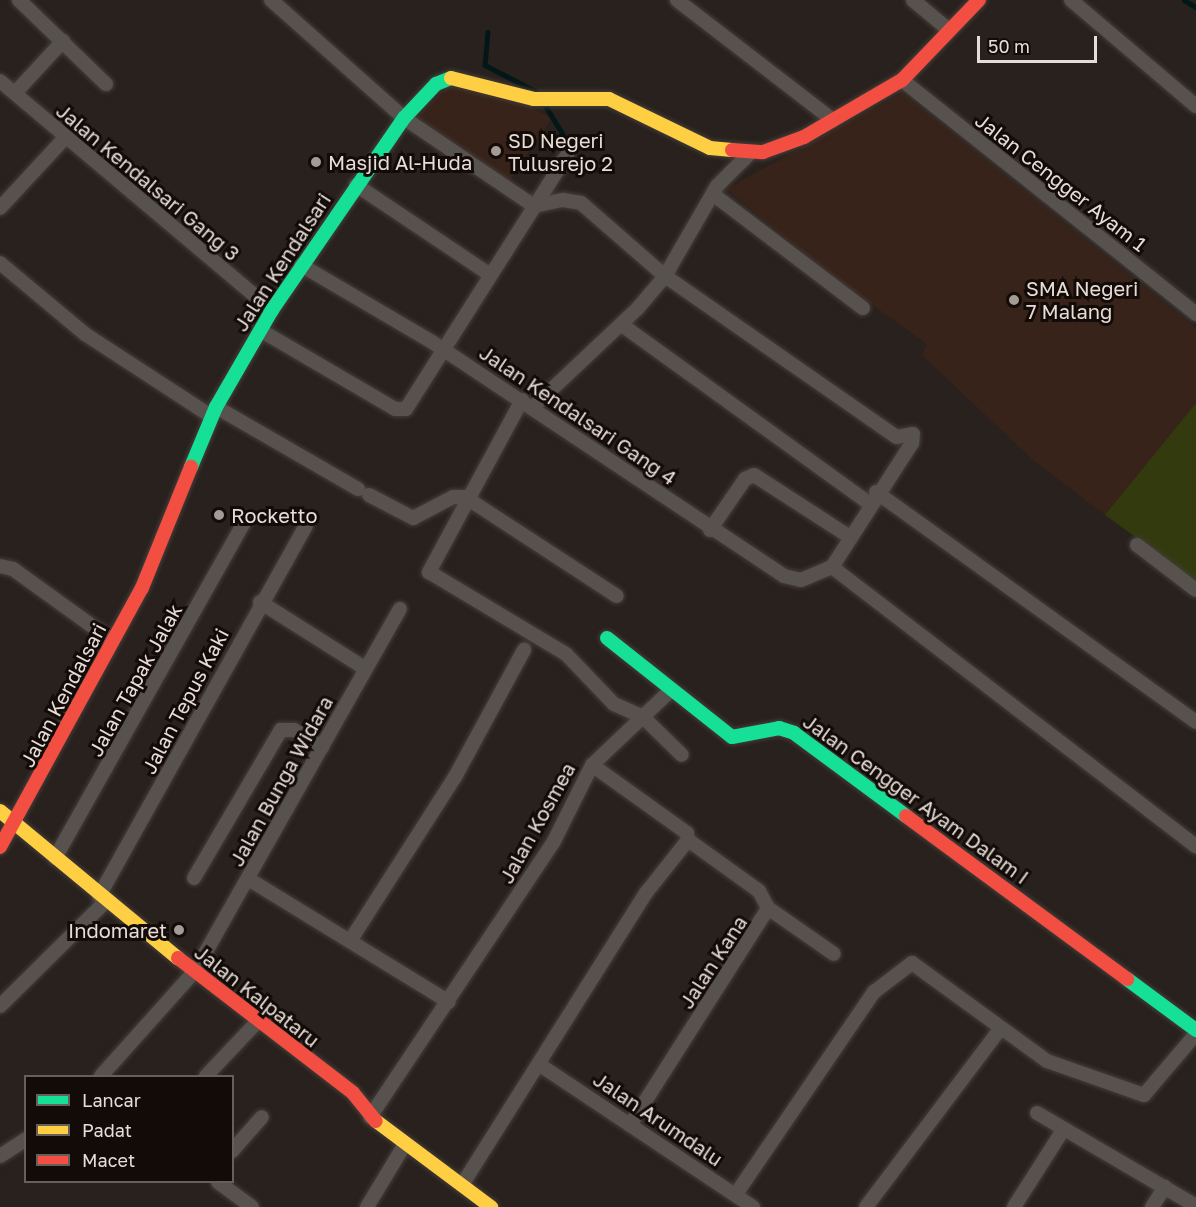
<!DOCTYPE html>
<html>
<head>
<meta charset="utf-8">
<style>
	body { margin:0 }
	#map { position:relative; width:1196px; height:1207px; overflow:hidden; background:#29211d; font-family:"Golos Text",sans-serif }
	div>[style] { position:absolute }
	.built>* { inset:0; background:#372319 }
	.green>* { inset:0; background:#333b0e }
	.stream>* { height:4.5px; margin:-2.25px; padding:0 2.25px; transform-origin:2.25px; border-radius:2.25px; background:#041718 }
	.roads { filter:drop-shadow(0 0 2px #443d39) drop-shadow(0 0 2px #443d39) }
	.street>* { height:14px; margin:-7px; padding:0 7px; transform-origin:7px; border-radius:7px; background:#58524f }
	.fast>* { height:14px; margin:-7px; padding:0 7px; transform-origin:7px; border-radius:7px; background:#16e098 }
	.slow>* { height:14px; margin:-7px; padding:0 7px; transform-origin:7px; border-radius:7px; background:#ffcf43 }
	.jam>* { height:14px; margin:-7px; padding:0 7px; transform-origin:7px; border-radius:7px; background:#f24e42 }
	.dots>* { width:16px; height:16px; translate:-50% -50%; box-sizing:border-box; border:3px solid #120b07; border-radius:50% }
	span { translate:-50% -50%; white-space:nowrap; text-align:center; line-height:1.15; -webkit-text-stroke:6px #120b07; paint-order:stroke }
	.poi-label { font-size:20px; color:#e7dcd6 }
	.left { translate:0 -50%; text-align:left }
	.right { translate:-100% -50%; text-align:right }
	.street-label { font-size:20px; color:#e7dcd6 }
	.legend { position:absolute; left:24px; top:1075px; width:210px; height:108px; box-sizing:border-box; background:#120b07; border:2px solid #675f5a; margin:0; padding:8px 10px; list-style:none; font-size:18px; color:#e7dcd6 }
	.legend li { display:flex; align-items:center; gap:12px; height:30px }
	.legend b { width:30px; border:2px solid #675f5a }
	.scale { position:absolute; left:977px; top:36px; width:120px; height:27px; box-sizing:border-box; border:3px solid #e7dcd6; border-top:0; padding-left:8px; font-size:18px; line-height:21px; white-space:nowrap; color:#e7dcd6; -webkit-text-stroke:4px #120b07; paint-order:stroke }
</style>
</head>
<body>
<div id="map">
	<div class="built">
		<div style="clip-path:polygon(452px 82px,513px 98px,552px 118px,509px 182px,415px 120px)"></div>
		<div style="clip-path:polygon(902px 93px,1196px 328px,1196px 403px,1105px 515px,1034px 461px,922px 355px,927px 344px,839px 281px,726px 189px)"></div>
	</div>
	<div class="green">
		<div style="clip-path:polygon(1196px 403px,1196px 581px,1105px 515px)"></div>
	</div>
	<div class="stream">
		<div style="left:1184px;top:0;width:14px;rotate:30deg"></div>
		<div style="left:488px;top:32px;width:33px;rotate:95deg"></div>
		<div style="left:485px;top:65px;width:56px;rotate:27.5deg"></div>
		<div style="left:545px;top:105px;width:46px;rotate:58.4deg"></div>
	</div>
	<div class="roads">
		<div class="street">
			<div style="left:19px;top:0;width:121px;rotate:44deg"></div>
			<div style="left:271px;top:0;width:178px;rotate:41.6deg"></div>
			<div style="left:404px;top:118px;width:157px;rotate:34.1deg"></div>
			<div style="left:534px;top:206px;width:30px;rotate:-12deg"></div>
			<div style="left:563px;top:200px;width:18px;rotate:9deg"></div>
			<div style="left:581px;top:203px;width:111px;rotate:41deg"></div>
			<div style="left:665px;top:276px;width:282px;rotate:34.8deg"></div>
			<div style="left:897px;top:437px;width:16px;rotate:-11deg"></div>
			<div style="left:913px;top:434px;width:9px;rotate:96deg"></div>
			<div style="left:912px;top:443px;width:148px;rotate:122.8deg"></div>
			<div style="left:677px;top:0;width:197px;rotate:37.6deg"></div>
			<div style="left:913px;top:0;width:47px;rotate:39.8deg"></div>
			<div style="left:1071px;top:0;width:164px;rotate:40.3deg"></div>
			<div style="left:902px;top:80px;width:376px;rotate:38.5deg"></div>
			<div style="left:0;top:81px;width:356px;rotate:40.1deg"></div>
			<div style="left:15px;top:93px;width:71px;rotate:-47.3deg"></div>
			<div style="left:356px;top:185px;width:160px;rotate:33.8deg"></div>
			<div style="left:714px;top:195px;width:187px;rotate:37.2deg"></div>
			<div style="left:0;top:208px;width:94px;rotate:-47.2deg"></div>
			<div style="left:0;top:263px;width:111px;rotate:39.9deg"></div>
			<div style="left:85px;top:334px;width:150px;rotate:33.1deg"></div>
			<div style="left:301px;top:265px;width:152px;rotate:30.4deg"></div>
			<div style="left:432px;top:342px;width:423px;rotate:33.6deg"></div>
			<div style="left:784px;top:576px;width:17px;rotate:13deg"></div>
			<div style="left:801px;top:580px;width:34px;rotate:-23deg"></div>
			<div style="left:622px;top:325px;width:304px;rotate:35.8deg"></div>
			<div style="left:260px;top:330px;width:156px;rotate:30.3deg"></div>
			<div style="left:395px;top:409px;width:11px"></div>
			<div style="left:406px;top:409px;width:301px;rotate:-57.6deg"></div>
			<div style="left:522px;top:400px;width:196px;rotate:118.4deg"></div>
			<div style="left:429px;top:572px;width:160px;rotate:30.9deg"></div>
			<div style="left:566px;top:654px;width:69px;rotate:46.2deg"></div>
			<div style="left:614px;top:704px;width:32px;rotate:24deg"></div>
			<div style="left:643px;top:717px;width:54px;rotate:44.3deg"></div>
			<div style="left:216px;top:407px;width:164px;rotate:30deg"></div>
			<div style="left:533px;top:407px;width:144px;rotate:-43.3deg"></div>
			<div style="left:638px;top:308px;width:42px;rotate:-49.8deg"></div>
			<div style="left:665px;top:276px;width:104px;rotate:-60deg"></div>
			<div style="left:717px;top:186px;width:45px;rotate:-45deg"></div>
			<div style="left:876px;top:492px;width:394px;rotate:35.7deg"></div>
			<div style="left:369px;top:495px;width:50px;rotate:27.6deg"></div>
			<div style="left:413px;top:518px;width:45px;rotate:-27.7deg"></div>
			<div style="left:453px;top:497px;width:12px"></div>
			<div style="left:465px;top:497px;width:181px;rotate:33.1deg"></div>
			<div style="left:710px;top:530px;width:62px;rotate:-55.5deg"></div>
			<div style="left:745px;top:479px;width:10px;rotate:-24deg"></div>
			<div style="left:754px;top:475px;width:114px;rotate:32.9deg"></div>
			<div style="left:1137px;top:545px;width:74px;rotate:37.3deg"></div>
			<div style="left:0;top:566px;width:13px;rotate:13deg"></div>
			<div style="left:13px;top:569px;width:123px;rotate:35.8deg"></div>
			<div style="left:832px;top:567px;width:459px;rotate:37.5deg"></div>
			<div style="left:260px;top:602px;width:125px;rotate:32.3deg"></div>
			<div style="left:592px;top:765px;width:117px;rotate:35.6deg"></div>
			<div style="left:687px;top:833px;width:7px;rotate:82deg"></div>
			<div style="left:55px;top:858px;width:389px;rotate:-60.6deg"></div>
			<div style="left:194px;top:878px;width:172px;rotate:-59.6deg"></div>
			<div style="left:281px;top:730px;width:13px"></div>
			<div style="left:294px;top:730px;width:33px;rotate:31deg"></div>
			<div style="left:250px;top:880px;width:233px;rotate:31.5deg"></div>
			<div style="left:99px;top:896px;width:424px;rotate:-60.8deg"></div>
			<div style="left:768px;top:908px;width:80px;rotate:34.9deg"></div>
			<div style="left:350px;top:941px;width:195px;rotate:-57.4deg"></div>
			<div style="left:455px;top:777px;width:145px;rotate:-61.5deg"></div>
			<div style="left:0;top:1006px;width:148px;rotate:-44.7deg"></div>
			<div style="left:540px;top:1065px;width:256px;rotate:33.7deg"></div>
			<div style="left:101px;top:1076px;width:141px;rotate:-48.2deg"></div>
			<div style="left:195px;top:971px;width:416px;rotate:-60.5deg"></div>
			<div style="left:206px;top:1076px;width:74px;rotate:-46.6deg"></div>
			<div style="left:1037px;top:1113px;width:184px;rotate:30.3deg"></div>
			<div style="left:370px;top:1117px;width:329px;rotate:-56.3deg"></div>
			<div style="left:553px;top:843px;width:87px;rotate:-63.4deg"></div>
			<div style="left:592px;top:765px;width:108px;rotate:-43.5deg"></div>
			<div style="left:630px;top:1125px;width:257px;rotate:-57.5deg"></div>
			<div style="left:768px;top:908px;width:19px;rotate:-118deg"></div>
			<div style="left:759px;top:891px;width:87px;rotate:-144.3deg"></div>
			<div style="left:232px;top:1151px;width:45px;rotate:-48.6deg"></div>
			<div style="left:0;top:1156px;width:31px;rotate:-33deg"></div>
			<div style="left:218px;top:1182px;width:42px;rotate:36.3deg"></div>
			<div style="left:462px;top:1185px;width:345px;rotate:-57.8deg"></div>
			<div style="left:646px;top:893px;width:68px;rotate:-51.6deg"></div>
			<div style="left:736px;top:1194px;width:245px;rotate:-55.7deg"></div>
			<div style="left:874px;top:992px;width:48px;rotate:-37.3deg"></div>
			<div style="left:912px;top:963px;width:167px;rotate:36deg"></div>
			<div style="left:1047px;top:1061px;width:103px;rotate:19.3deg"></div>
			<div style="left:1144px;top:1095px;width:80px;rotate:-49.6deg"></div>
			<div style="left:367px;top:1207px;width:74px;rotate:-58.9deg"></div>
			<div style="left:866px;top:1207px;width:223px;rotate:-53deg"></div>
			<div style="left:1014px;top:1207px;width:91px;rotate:-57.5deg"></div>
			<div style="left:1152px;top:1207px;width:24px;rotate:-57deg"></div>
		</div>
		<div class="fast">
			<div style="left:191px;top:467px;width:65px;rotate:-67.4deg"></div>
			<div style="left:216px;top:407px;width:112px;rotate:-60deg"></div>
			<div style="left:272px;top:310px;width:233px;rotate:-55.5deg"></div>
			<div style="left:404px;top:118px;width:47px;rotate:-46.7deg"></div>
			<div style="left:436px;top:84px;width:16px;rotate:-22deg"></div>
			<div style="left:607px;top:638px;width:159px;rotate:38.4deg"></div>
			<div style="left:732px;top:737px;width:48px;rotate:-10.8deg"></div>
			<div style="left:779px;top:728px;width:16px;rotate:18deg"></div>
			<div style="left:794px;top:733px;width:139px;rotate:36.5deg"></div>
			<div style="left:1127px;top:979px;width:86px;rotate:36.5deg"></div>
		</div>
		<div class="slow">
			<div style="left:451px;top:78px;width:86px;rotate:14.2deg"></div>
			<div style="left:534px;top:99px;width:75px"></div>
			<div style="left:609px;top:99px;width:112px;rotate:25.9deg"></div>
			<div style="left:710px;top:148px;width:22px;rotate:5deg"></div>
			<div style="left:0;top:811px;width:231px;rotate:39.6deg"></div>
			<div style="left:376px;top:1121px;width:144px;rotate:36.8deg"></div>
		</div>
		<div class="jam">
			<div style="left:732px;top:150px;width:31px;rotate:4deg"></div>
			<div style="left:763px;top:152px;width:44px;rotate:-20.1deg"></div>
			<div style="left:804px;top:137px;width:113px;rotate:-30.2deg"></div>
			<div style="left:902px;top:80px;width:111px;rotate:-46.1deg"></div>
			<div style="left:906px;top:816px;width:275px;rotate:36.4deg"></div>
			<div style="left:0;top:847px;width:295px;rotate:-61.3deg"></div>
			<div style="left:142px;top:588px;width:131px;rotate:-68deg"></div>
			<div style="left:178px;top:958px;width:221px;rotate:37.6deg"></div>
			<div style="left:353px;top:1093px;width:36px;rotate:51deg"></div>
		</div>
	</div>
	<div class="dots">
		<div style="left:496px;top:151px;background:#a49b95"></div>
		<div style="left:316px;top:162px;background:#a49b95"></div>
		<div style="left:1014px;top:300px;background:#a49b95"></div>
		<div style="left:219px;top:515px;background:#a49b95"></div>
		<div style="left:179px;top:930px;background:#a49b95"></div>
	</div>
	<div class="poi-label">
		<span class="left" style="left:508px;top:152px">SD Negeri<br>Tulusrejo 2</span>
		<span class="left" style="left:328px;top:162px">Masjid Al-Huda</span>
		<span class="left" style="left:1026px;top:300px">SMA Negeri<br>7 Malang</span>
		<span class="left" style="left:231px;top:515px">Rocketto</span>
		<span class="right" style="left:167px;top:930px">Indomaret</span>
	</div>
	<div class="street-label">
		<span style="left:148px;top:182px;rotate:40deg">Jalan Kendalsari Gang 3</span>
		<span style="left:1061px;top:182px;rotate:38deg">Jalan Cengger Ayam 1</span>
		<span style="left:282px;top:262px;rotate:-57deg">Jalan Kendalsari</span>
		<span style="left:578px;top:415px;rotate:34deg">Jalan Kendalsari Gang 4</span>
		<span style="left:135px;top:680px;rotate:-61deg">Jalan Tapak Jalak</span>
		<span style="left:63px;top:695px;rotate:-62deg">Jalan Kendalsari</span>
		<span style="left:185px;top:701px;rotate:-62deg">Jalan Tepus Kaki</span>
		<span style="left:281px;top:781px;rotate:-61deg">Jalan Bunga Widara</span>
		<span style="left:916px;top:799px;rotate:36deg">Jalan Cengger Ayam Dalam I</span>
		<span style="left:537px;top:823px;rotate:-61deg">Jalan Kosmea</span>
		<span style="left:713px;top:962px;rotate:-57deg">Jalan Kana</span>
		<span style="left:257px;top:996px;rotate:38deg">Jalan Kalpataru</span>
		<span style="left:658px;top:1119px;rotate:34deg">Jalan Arumdalu</span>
	</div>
	<ul class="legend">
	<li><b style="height:8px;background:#16e098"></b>Lancar</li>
	<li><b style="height:8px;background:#ffcf43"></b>Padat</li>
	<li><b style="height:8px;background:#f24e42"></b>Macet</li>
	</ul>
	<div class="scale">50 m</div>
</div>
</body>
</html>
